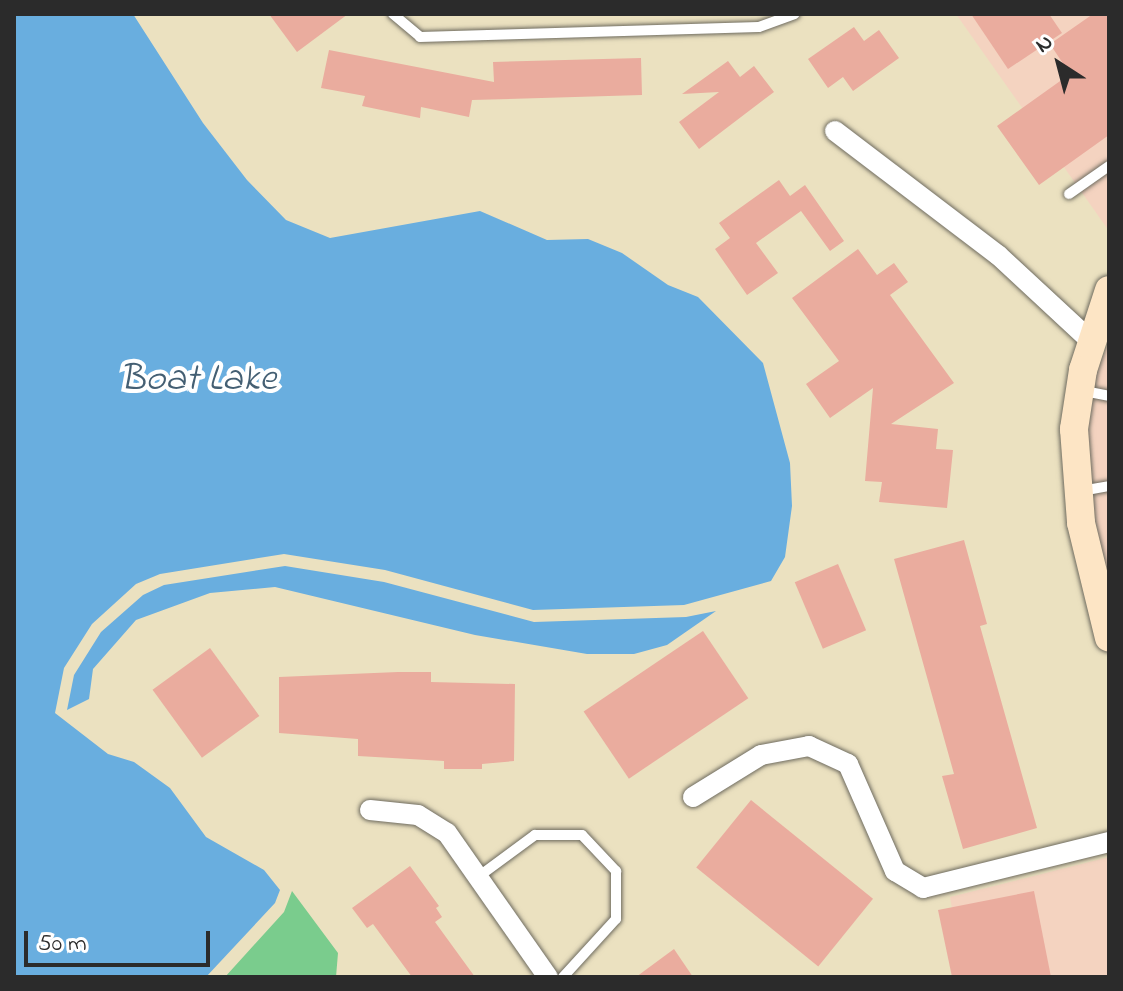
<!DOCTYPE html>
<html>
<head>
<meta charset="utf-8">
<style>
	body { margin:0 }
	#map { position:relative; width:1123px; height:991px; overflow:hidden; background:#ebe1c0; font-family:"Indie Flower",sans-serif }
	div>[style] { position:absolute }
	.built>* { inset:0; background:#f4d3c0 }
	.green>* { inset:0; background:#7acc8d }
	.water>* { inset:0; background:#69aedf }
	.building>* { inset:0; background:#eaac9e; transform-origin:0 0 }
	.roads { filter:drop-shadow(0 0 2px #6e6b5f) drop-shadow(0 0 2px #6e6b5f) }
	.lane>* { height:10px; margin:-5px; padding:0 5px; transform-origin:5px; border-radius:5px; background:#fff }
	.street>* { height:20px; margin:-10px; padding:0 10px; transform-origin:10px; border-radius:10px; background:#fff }
	.secondary>* { height:28px; margin:-14px; padding:0 14px; transform-origin:14px; border-radius:14px; background:#fde5c5 }
	span { translate:-50% -50%; white-space:nowrap; text-align:center; line-height:1.15; -webkit-text-stroke:8px #fff; paint-order:stroke }
	.water-label { font-size:38px; color:#445f73; font-style:italic }
	.frame { position:absolute; inset:0; border:16px solid #2b2b2b; pointer-events:none }
	.north { position:absolute; left:1019px; top:24px; width:80px; height:80px; -webkit-text-stroke:6px #fff; paint-order:stroke; rotate:324deg; font-size:22px; font-weight:700; line-height:32px; text-align:center; color:#2b2b2b }
	.north::after { content:''; display:block; margin:auto; width:28px; height:36px; background:#2b2b2b; clip-path:polygon(50% 0,100% 100%,50% 72%,0 100%) }
	.scale { position:absolute; left:24px; top:931px; width:186px; height:36px; box-sizing:border-box; border:4px solid #2b2b2b; border-top:0; padding-left:10px; font-size:24px; line-height:28px; white-space:nowrap; color:#2b2b2b; -webkit-text-stroke:6px #fff; paint-order:stroke }
</style>
</head>
<body>
<div id="map">
	<div class="built">
		<div style="clip-path:polygon(956px 14px,1109px 14px,1109px 231px)"></div>
		<div style="clip-path:polygon(1109px 340px,1109px 577px,1108px 577px,1095px 522px,1088px 431px,1096px 375px)"></div>
		<div style="clip-path:polygon(1109px 857px,1109px 977px,964px 977px,950px 897px)"></div>
	</div>
	<div class="green">
		<div style="clip-path:polygon(292px 891px,338px 953px,336px 977px,225px 977px,284px 912px)"></div>
	</div>
	<div class="water">
		<div style="clip-path:polygon(14px 14px,133px 14px,203px 123px,247px 180px,286px 220px,330px 238px,480px 211px,547px 240px,588px 239px,622px 253px,668px 285px,698px 297px,763px 363px,790px 463px,792px 506px,785px 557px,771px 581px,684px 605px,533px 610px,385px 570px,284px 554px,160px 574px,136px 584px,92px 624px,64px 668px,55px 713px,108px 754px,134px 762px,170px 788px,206px 837px,264px 870px,280px 890px,275px 903px,206px 977px,14px 977px)"></div>
		<div style="clip-path:polygon(285px 566px,384px 582px,534px 622px,686px 617px,716px 611px,667px 645px,634px 654px,587px 654px,475px 635px,275px 587px,210px 593px,136px 620px,93px 669px,89px 699px,67px 710px,74px 675px,101px 632px,143px 595px,164px 585px)"></div>
	</div>
	<div class="building">
		<div style="clip-path:polygon(269px 14px,348px 14px,297px 52px)"></div>
		<div style="clip-path:polygon(971px 14px,1049px 14px,1062px 33px,1008px 69px)"></div>
		<div style="clip-path:polygon(1093px 14px,1109px 14px,1109px 135px,1039px 185px,997px 126px,1070px 74px,1050px 44px)"></div>
		<div style="clip-path:polygon(854px 27px,864px 41px,879px 30px,899px 58px,853px 91px,843px 77px,828px 88px,808px 59px)"></div>
		<div style="clip-path:polygon(329px 50px,494px 82px,493px 62px,641px 58px,642px 95px,472px 100px,469px 117px,421px 107px,420px 118px,362px 106px,365px 96px,321px 88px)"></div>
		<div style="clip-path:polygon(728px 61px,740px 77px,754px 66px,774px 92px,699px 149px,679px 122px,719px 92px,682px 94px)"></div>
		<div style="clip-path:polygon(779px 180px,790px 196px,805px 185px,844px 241px,830px 251px,801px 211px,756px 243px,778px 273px,747px 295px,715px 249px,730px 238px,719px 223px)"></div>
		<div style="clip-path:polygon(858px 249px,877px 275px,894px 263px,908px 282px,890px 295px,954px 383px,891px 424px,938px 429px,936px 449px,953px 450px,947px 508px,879px 502px,882px 482px,865px 481px,873px 388px,830px 418px,806px 384px,839px 361px,792px 298px)"></div>
		<div style="clip-path:polygon(964px 540px,987px 624px,980px 626px,1037px 828px,963px 849px,942px 776px,954px 774px,894px 559px)"></div>
		<div style="left:838px;top:564px;width:72px;height:47px;rotate:67deg"></div>
		<div style="left:703px;top:631px;width:81px;height:144px;rotate:56deg"></div>
		<div style="left:210px;top:648px;width:84px;height:71px;rotate:54deg"></div>
		<div style="clip-path:polygon(398px 672px,431px 672px,431px 682px,515px 684px,514px 761px,482px 764px,482px 769px,444px 769px,444px 761px,358px 756px,358px 739px,279px 733px,279px 677px)"></div>
		<div style="left:751px;top:800px;width:157px;height:87px;rotate:39deg"></div>
		<div style="clip-path:polygon(410px 866px,439px 906px,436px 908px,442px 917px,435px 922px,475px 977px,412px 977px,373px 924px,367px 928px,352px 908px)"></div>
		<div style="clip-path:polygon(1034px 891px,1051px 977px,952px 977px,938px 910px)"></div>
		<div style="clip-path:polygon(674px 949px,693px 977px,636px 977px)"></div>
	</div>
	<div class="roads">
		<div class="lane">
			<div style="left:393px;top:14px;width:35px;rotate:40deg"></div>
			<div style="left:420px;top:37px;width:339px;rotate:-1.7deg"></div>
			<div style="left:759px;top:27px;width:38px;rotate:-20deg"></div>
			<div style="left:1069px;top:194px;width:49px;rotate:-35deg"></div>
			<div style="left:1084px;top:391px;width:25px;rotate:11deg"></div>
			<div style="left:1081px;top:491px;width:28px;rotate:-10deg"></div>
			<div style="left:478px;top:877px;width:71px;rotate:-36.4deg"></div>
			<div style="left:535px;top:835px;width:47px"></div>
			<div style="left:582px;top:835px;width:50px;rotate:46.6deg"></div>
			<div style="left:616px;top:871px;width:48px;rotate:90deg"></div>
			<div style="left:616px;top:919px;width:79px;rotate:132.4deg"></div>
		</div>
		<div class="street">
			<div style="left:835px;top:131px;width:205px;rotate:37.3deg"></div>
			<div style="left:998px;top:255px;width:127px;rotate:42.8deg"></div>
			<div style="left:693px;top:797px;width:80px;rotate:-31.7deg"></div>
			<div style="left:761px;top:755px;width:49px;rotate:-10.6deg"></div>
			<div style="left:809px;top:746px;width:43px;rotate:24.8deg"></div>
			<div style="left:848px;top:764px;width:117px;rotate:66.3deg"></div>
			<div style="left:895px;top:871px;width:33px;rotate:31deg"></div>
			<div style="left:923px;top:888px;width:192px;rotate:-13.9deg"></div>
			<div style="left:370px;top:810px;width:48px;rotate:5.9deg"></div>
			<div style="left:418px;top:815px;width:34px;rotate:32deg"></div>
			<div style="left:447px;top:833px;width:176px;rotate:55deg"></div>
		</div>
		<div class="secondary">
			<div style="left:1109px;top:290px;width:84px;rotate:108deg"></div>
			<div style="left:1083px;top:370px;width:60px;rotate:98.7deg"></div>
			<div style="left:1074px;top:429px;width:94px;rotate:85.7deg"></div>
			<div style="left:1081px;top:523px;width:118px;rotate:76.3deg"></div>
		</div>
	</div>
	<div class="water-label">
		<span style="left:198px;top:381px">Boat Lake</span>
	</div>
	<div class="frame"></div>
	<div class="north">N</div>
	<div class="scale">50 m</div>
</div>
</body>
</html>
